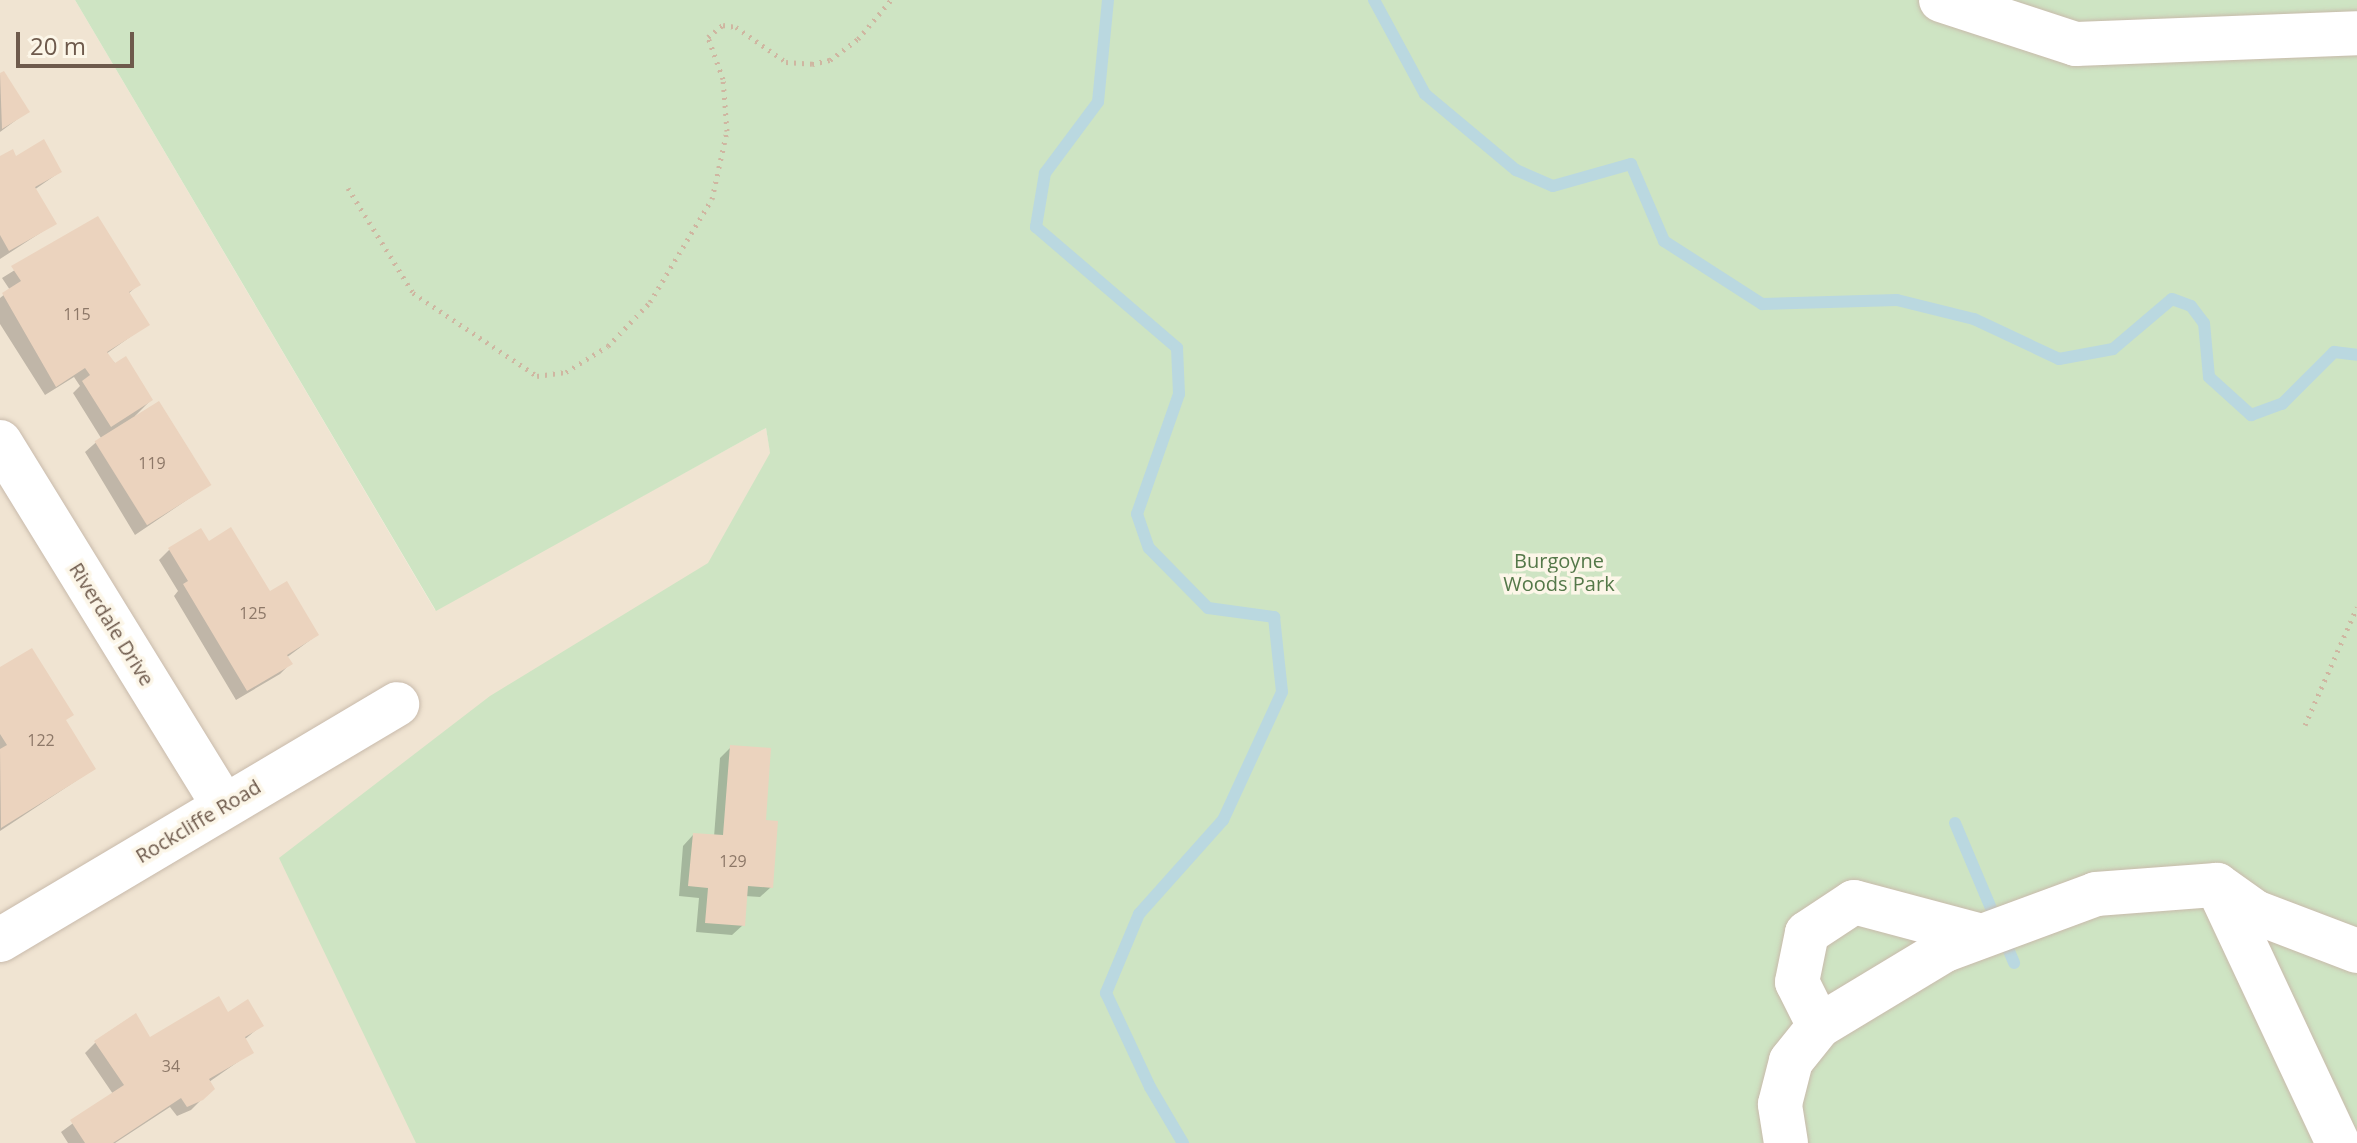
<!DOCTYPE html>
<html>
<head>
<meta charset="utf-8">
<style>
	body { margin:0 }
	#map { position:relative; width:2357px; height:1143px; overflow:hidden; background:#f9f2e3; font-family:"Open Sans",sans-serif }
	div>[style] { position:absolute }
	.residential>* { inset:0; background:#f0e4d2 }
	.green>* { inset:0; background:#cee4c3 }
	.shadow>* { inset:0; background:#0003 }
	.stream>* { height:12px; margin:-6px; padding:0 6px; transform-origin:6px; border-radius:6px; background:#bad8e0 }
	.building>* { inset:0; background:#ebd3be; transform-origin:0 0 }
	.path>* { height:5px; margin-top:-2.5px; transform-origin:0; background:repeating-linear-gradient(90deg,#cfb6a1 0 2px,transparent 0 8px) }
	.roads { filter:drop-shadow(0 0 2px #c8baab) drop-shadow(0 0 2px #c8baab) }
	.minor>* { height:44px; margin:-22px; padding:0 22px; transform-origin:22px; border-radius:22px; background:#fff }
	span { translate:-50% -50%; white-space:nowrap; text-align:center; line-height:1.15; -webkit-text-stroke:7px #fcf6e8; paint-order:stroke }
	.number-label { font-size:16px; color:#8d7868 }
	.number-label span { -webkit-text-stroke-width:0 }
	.park-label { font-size:20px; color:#547849 }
	.street-label { font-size:20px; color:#6e5a4c }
	.scale { position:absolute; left:16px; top:32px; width:118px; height:36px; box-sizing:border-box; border:4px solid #6e5a4c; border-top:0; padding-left:10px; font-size:24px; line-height:28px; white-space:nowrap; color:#6e5a4c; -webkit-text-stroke:6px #fcf6e8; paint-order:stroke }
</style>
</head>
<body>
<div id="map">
	<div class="residential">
		<div style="clip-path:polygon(0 0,75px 0,435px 610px,766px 428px,815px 714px,760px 1143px,0 1143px)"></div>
	</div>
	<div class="green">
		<div style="clip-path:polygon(75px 0,2357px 0,2357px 1143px,416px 1143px,279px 858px,490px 696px,708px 563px,770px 453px,766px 428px,436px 611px)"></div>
	</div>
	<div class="shadow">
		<div style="clip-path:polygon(3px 73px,27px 112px,0 132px,0 75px)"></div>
		<div style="clip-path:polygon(15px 158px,60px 172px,34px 190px,54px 224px,0 259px,0 159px)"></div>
		<div style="clip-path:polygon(97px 219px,138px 285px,128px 294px,147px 325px,106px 354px,151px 400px,135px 416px,209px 485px,135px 535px,85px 452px,101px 438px,73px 393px,80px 386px,74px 377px,45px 395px,0 324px,0 298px,10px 290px,2px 278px)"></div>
		<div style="clip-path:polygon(208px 544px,317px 635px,286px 658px,290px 664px,280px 674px,236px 700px,174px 596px,178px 591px,159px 560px,170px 549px)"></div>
		<div style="clip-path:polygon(0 670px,64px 722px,94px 769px,0 831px)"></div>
		<div style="clip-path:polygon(731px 747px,764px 821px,771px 887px,760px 897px,745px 896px,743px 925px,732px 935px,696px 932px,699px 898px,679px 896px,683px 846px,693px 835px,714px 837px,720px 758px)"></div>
		<div style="clip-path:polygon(227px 1014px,261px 1026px,244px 1040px,252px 1052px,209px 1082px,213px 1088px,191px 1110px,177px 1116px,170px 1107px,115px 1143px,68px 1143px,61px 1132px,113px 1094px,85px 1053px,95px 1043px,149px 1040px)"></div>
	</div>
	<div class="stream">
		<div style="left:1108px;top:0;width:102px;rotate:95.6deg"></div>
		<div style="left:1098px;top:102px;width:89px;rotate:126.7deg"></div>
		<div style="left:1045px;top:173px;width:55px;rotate:99.5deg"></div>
		<div style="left:1036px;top:227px;width:186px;rotate:40.6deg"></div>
		<div style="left:1177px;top:348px;width:46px;rotate:87.5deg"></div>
		<div style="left:1179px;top:394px;width:127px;rotate:109.3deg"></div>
		<div style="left:1137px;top:514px;width:36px;rotate:71deg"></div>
		<div style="left:1149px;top:548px;width:84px;rotate:45.5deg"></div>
		<div style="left:1208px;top:608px;width:67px;rotate:7.8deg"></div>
		<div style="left:1274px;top:617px;width:75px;rotate:83.9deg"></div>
		<div style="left:1282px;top:692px;width:141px;rotate:114.7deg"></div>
		<div style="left:1223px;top:820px;width:126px;rotate:131.8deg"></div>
		<div style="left:1139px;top:914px;width:86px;rotate:112.7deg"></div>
		<div style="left:1106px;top:993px;width:104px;rotate:64.9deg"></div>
		<div style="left:1150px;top:1087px;width:65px;rotate:59.5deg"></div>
		<div style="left:1374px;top:0;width:107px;rotate:61.5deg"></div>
		<div style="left:1425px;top:94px;width:119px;rotate:39.9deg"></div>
		<div style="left:1516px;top:170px;width:40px;rotate:23.4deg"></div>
		<div style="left:1553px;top:186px;width:81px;rotate:-15.8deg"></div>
		<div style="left:1631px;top:164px;width:84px;rotate:66.8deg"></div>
		<div style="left:1664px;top:241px;width:117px;rotate:32.7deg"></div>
		<div style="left:1762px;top:304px;width:135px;rotate:-1.7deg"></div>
		<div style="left:1897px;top:300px;width:79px;rotate:13.9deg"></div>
		<div style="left:1974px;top:319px;width:94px;rotate:25.2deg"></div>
		<div style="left:2059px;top:359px;width:55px;rotate:-10.5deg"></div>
		<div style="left:2113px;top:349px;width:77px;rotate:-40.3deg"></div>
		<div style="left:2172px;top:299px;width:20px;rotate:20deg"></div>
		<div style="left:2191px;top:306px;width:21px;rotate:53deg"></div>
		<div style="left:2204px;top:323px;width:54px;rotate:84.7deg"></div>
		<div style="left:2209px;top:377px;width:57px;rotate:42.1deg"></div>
		<div style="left:2251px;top:415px;width:33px;rotate:-20deg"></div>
		<div style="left:2282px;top:404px;width:74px;rotate:-45deg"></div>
		<div style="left:2334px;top:352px;width:23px;rotate:7deg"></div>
		<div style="left:1955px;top:823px;width:152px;rotate:67.1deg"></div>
	</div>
	<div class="building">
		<div style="clip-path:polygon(4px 71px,30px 112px,2px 129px,0 73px)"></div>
		<div style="clip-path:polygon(44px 139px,62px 172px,35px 187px,57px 224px,9px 251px,0 235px,0 156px,13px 149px,16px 156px)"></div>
		<div style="clip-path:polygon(98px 216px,141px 285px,129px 292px,150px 325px,107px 352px,115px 363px,126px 356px,153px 400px,111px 427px,82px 381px,90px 375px,85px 368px,56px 387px,2px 293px,21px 281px,11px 266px)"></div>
		<div style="left:159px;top:401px;width:99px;height:76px;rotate:58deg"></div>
		<div style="clip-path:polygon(231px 527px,270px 591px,287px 581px,319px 635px,287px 655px,293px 664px,247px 691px,183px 584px,188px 581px,168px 548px,201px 528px,209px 541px)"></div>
		<div style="clip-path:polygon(32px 648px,74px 715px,66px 720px,96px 769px,1px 828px,0 749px,7px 745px,0 734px,0 667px)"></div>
		<div style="clip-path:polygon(730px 745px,771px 748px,766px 820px,778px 821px,773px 888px,748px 886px,745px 926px,705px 923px,708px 888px,688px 886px,693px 833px,723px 835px)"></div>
		<div style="clip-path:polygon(219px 996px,228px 1012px,248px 999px,264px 1026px,245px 1037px,254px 1053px,209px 1079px,215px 1089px,203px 1100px,187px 1107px,181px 1098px,113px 1143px,85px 1143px,70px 1120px,124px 1085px,94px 1041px,136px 1013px,150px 1037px)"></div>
	</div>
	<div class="path">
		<div style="left:348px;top:188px;width:123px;rotate:58.2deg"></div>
		<div style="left:413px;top:293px;width:149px;rotate:33.8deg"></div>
		<div style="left:537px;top:376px;width:29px;rotate:-8deg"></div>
		<div style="left:566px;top:372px;width:49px;rotate:-31.8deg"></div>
		<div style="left:608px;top:346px;width:61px;rotate:-46.3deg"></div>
		<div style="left:650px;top:302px;width:120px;rotate:-59deg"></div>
		<div style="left:712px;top:199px;width:70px;rotate:-77.6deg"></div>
		<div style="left:727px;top:131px;width:52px;rotate:-94.4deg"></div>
		<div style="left:723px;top:79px;width:45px;rotate:-109.7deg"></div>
		<div style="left:708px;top:37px;width:19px;rotate:-39deg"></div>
		<div style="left:723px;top:25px;width:13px;rotate:9deg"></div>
		<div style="left:736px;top:27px;width:61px;rotate:35deg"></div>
		<div style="left:786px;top:62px;width:26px;rotate:4deg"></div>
		<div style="left:812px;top:64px;width:18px;rotate:-13deg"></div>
		<div style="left:830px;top:60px;width:35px;rotate:-37deg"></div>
		<div style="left:858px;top:39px;width:51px;rotate:-49.8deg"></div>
		<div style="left:2305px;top:725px;width:129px;rotate:-66.2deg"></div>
	</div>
	<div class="roads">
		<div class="minor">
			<div style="left:1941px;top:0;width:142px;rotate:18.1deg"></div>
			<div style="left:2076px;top:44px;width:281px;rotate:-2.2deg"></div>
			<div style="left:0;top:442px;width:427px;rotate:58.4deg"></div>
			<div style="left:2217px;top:885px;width:47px;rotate:35.4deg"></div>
			<div style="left:2255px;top:912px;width:109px;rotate:20.9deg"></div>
			<div style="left:0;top:940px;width:462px;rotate:-30.7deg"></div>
			<div style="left:1819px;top:1026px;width:49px;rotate:-116.6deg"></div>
			<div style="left:1797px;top:982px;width:50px;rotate:-78.5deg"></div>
			<div style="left:1807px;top:933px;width:56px;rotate:-33.4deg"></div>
			<div style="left:1854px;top:902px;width:132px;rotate:14.9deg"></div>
			<div style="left:1786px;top:1143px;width:39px;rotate:-99deg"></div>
			<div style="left:1780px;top:1104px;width:44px;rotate:-75.7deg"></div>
			<div style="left:1791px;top:1061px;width:45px;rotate:-51.3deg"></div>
			<div style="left:1819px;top:1026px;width:147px;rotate:-31.1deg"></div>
			<div style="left:1945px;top:950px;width:161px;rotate:-20.3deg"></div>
			<div style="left:2096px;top:894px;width:121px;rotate:-4.3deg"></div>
			<div style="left:2217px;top:885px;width:285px;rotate:64.9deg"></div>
		</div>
	</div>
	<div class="number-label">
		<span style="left:77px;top:314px">115</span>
		<span style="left:152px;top:463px">119</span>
		<span style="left:253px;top:613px">125</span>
		<span style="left:41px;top:740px">122</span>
		<span style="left:733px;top:861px">129</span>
		<span style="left:171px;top:1066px">34</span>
	</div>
	<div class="park-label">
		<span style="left:1559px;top:572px">Burgoyne<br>Woods Park</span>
	</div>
	<div class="street-label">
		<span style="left:112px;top:624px;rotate:58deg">Riverdale Drive</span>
		<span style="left:198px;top:821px;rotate:-31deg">Rockcliffe Road</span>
	</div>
	<div class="scale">20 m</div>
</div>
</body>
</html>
